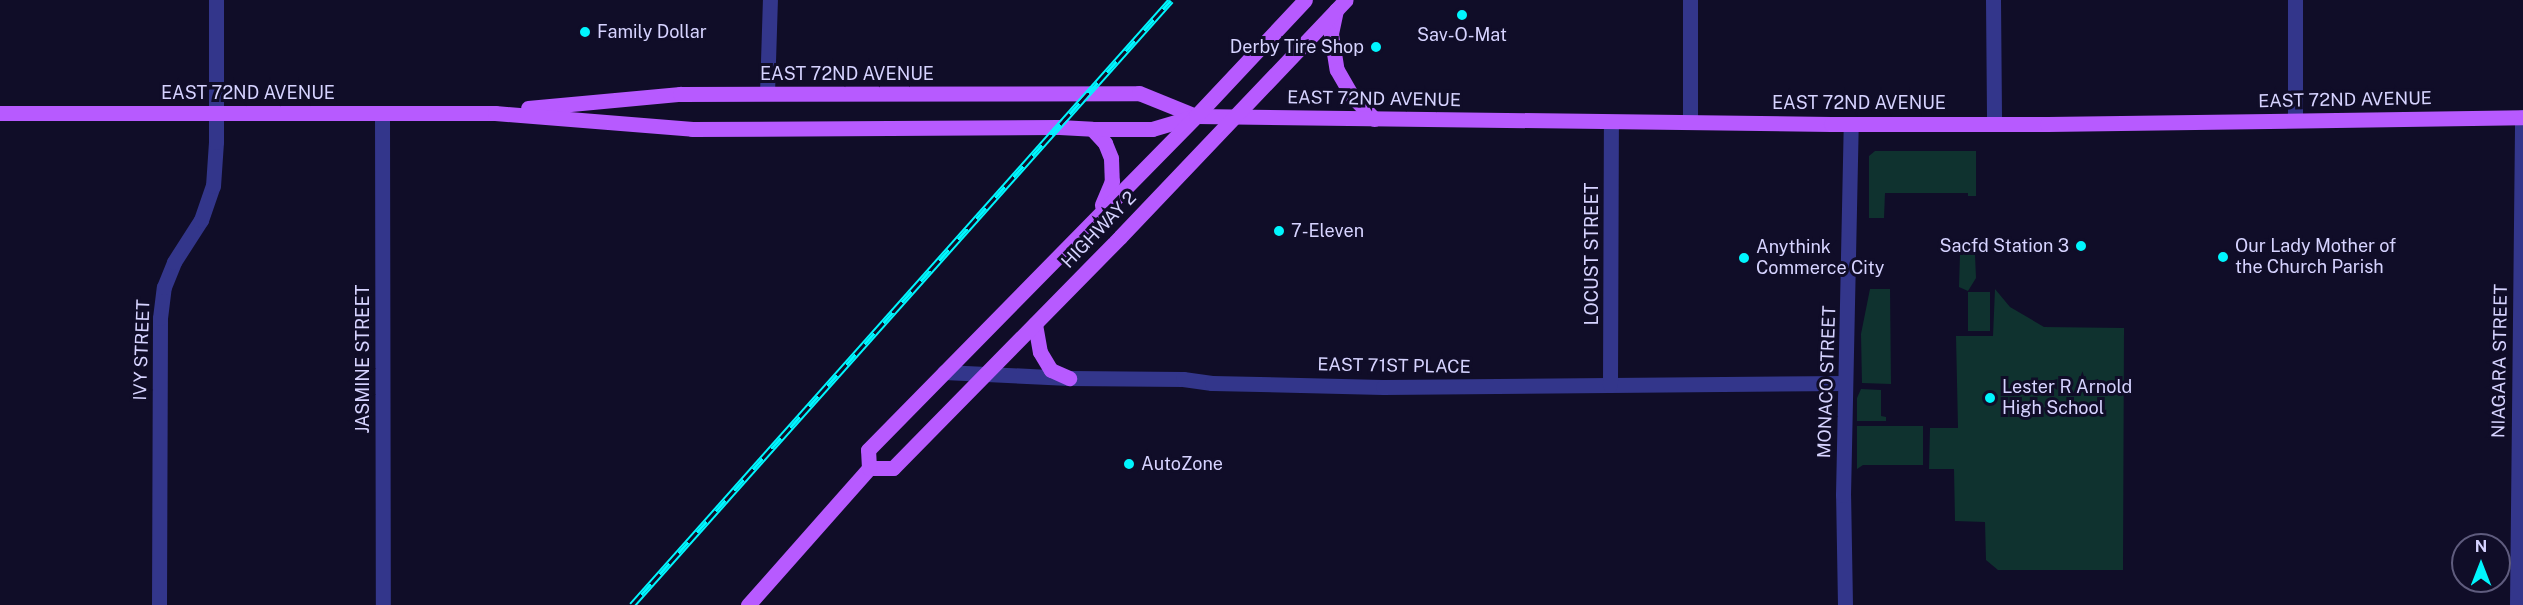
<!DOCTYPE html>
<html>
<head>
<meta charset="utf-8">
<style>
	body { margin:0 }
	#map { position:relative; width:2523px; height:605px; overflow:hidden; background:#100d28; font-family:"Public Sans",sans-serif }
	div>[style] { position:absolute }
	.green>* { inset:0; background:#0f322f; transform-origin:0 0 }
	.minor>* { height:15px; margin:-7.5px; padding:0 7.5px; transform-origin:7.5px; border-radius:7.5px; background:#33368b }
	.major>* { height:15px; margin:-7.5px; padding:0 7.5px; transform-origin:7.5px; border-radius:7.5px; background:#b75aff }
	.rail>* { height:7px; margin-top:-3.5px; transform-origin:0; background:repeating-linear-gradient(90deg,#100d28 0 14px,#00f6fe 0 28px); box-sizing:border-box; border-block:2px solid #00f6fe }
	.dots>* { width:16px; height:16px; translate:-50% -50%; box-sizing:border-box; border:3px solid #100d28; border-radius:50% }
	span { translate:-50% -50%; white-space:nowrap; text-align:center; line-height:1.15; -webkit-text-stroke:6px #100d28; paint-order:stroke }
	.poi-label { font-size:18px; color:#d6d3ff }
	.left { translate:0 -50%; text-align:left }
	.right { translate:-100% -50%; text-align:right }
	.street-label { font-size:18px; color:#d6d3ff }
	.north { position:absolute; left:2451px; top:533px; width:60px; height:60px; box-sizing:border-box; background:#100d28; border:2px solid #5f5c7e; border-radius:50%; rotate:0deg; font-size:16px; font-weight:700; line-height:24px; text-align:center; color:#d6d3ff }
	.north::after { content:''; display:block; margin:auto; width:21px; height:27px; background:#00f6fe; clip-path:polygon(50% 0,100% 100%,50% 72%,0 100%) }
</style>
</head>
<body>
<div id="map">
	<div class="green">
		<div style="clip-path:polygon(1875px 151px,1976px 151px,1976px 196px,1968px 196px,1968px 193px,1885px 193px,1884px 218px,1869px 218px,1869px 156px)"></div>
		<div style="clip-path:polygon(1960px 254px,1975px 255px,1976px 278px,1968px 291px,1959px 287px)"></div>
		<div style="clip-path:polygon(1870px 289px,1890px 289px,1891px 384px,1862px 383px,1861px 334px)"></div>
		<div style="clip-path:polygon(1995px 289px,2010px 307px,2044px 327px,2124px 328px,2123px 570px,1998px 570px,1986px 560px,1985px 522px,1955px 521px,1954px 469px,1929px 469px,1930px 428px,1958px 428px,1956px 336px,1993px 336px)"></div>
		<div style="left:1990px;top:292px;width:39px;height:22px;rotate:90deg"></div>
		<div style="clip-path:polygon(1861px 389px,1881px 390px,1881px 416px,1886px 417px,1886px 421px,1857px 421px,1857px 398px)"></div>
		<div style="clip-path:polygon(1857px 426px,1923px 426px,1923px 465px,1863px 465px,1857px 469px)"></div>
	</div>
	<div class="minor">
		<div style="left:1993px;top:0;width:123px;rotate:89.5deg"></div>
		<div style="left:2295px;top:0;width:120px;rotate:90deg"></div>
		<div style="left:767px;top:93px;width:93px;rotate:-88.2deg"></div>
		<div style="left:382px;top:113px;width:492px;rotate:89.9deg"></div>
		<div style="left:1690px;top:122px;width:122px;rotate:-90deg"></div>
		<div style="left:944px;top:372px;width:125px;rotate:2.7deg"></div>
		<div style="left:1069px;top:378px;width:114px;rotate:0.5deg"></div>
		<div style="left:1183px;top:379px;width:29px;rotate:8deg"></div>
		<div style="left:1212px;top:383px;width:171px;rotate:1.3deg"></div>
		<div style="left:1383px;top:387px;width:462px;rotate:-0.5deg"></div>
		<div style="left:1610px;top:385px;width:263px;rotate:-89.8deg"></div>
		<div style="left:159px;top:605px;width:287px;rotate:-89.8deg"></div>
		<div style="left:160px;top:318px;width:31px;rotate:-83deg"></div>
		<div style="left:164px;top:287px;width:27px;rotate:-68deg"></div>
		<div style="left:174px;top:262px;width:50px;rotate:-57.3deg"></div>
		<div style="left:201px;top:220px;width:36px;rotate:-71deg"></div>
		<div style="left:213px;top:186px;width:44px;rotate:-86.1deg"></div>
		<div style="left:216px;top:142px;width:142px;rotate:-90deg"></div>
		<div style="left:1845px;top:605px;width:110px;rotate:-91deg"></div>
		<div style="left:1843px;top:495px;width:371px;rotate:-88.8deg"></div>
		<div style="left:2517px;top:605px;width:488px;rotate:-89.4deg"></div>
	</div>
	<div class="major">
		<div style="left:1336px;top:10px;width:25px;rotate:102deg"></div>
		<div style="left:1331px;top:34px;width:36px;rotate:81deg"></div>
		<div style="left:1337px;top:70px;width:30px;rotate:60deg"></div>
		<div style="left:1352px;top:96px;width:32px;rotate:46deg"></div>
		<div style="left:528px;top:108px;width:153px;rotate:-5.3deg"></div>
		<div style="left:680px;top:94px;width:459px;rotate:-0.1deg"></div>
		<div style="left:1139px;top:93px;width:61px;rotate:22deg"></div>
		<div style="left:0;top:113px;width:495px"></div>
		<div style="left:495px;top:113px;width:198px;rotate:4.6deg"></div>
		<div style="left:692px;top:129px;width:367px;rotate:-0.3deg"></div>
		<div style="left:1059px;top:127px;width:33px;rotate:3deg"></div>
		<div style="left:1092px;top:129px;width:60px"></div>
		<div style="left:1152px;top:129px;width:46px;rotate:-16.5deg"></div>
		<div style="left:1196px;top:116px;width:635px;rotate:0.72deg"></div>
		<div style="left:1831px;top:124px;width:216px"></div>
		<div style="left:2047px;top:124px;width:476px;rotate:-0.8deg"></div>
		<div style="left:1092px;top:129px;width:19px;rotate:47deg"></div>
		<div style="left:1105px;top:143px;width:16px;rotate:68deg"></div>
		<div style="left:1111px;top:158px;width:23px;rotate:88deg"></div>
		<div style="left:1112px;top:181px;width:26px;rotate:113deg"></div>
		<div style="left:1035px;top:324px;width:28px;rotate:80deg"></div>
		<div style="left:1040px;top:352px;width:21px;rotate:59deg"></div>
		<div style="left:1051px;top:370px;width:20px;rotate:24deg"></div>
		<div style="left:869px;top:468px;width:24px"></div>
		<div style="left:893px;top:468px;width:324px;rotate:-45.5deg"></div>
		<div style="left:1120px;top:237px;width:327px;rotate:-46.4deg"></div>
		<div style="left:748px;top:605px;width:183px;rotate:-48.5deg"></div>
		<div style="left:869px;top:468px;width:18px;rotate:-93deg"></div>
		<div style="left:868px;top:450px;width:468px;rotate:-45.5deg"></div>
		<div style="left:1196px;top:116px;width:159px;rotate:-46.8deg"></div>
	</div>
	<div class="rail">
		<div style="left:632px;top:605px;width:810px;rotate:-48.3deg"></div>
	</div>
	<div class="dots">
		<div style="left:1462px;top:15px;background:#00f6fe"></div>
		<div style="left:585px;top:32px;background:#00f6fe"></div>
		<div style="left:1376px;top:47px;background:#00f6fe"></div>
		<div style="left:1279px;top:231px;background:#00f6fe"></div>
		<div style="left:2081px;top:246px;background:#00f6fe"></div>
		<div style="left:2223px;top:257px;background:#00f6fe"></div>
		<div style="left:1744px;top:258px;background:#00f6fe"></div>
		<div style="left:1990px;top:398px;background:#00f6fe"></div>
		<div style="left:1129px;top:464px;background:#00f6fe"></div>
	</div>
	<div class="poi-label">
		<span class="left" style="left:597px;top:32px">Family Dollar</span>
		<span style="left:1462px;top:35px">Sav-O-Mat</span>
		<span class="right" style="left:1364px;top:47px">Derby Tire Shop</span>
		<span class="left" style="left:1291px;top:231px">7-Eleven</span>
		<span class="right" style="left:2069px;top:246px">Sacfd Station 3</span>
		<span class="left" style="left:2235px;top:257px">Our Lady Mother of<br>the Church Parish</span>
		<span class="left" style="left:1756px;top:258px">Anythink<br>Commerce City</span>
		<span class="left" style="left:2002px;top:398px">Lester R Arnold<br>High School</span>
		<span class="left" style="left:1141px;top:464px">AutoZone</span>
	</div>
	<div class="street-label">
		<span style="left:847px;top:74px">EAST 72ND AVENUE</span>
		<span style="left:248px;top:93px">EAST 72ND AVENUE</span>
		<span style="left:1374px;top:99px;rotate:1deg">EAST 72ND AVENUE</span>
		<span style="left:2345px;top:100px;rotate:-1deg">EAST 72ND AVENUE</span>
		<span style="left:1859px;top:103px">EAST 72ND AVENUE</span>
		<span style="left:1099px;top:230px;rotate:-46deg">HIGHWAY 2</span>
		<span style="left:1592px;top:254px;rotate:-90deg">LOCUST STREET</span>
		<span style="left:142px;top:350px;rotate:-88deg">IVY STREET</span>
		<span style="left:363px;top:359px;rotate:-90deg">JASMINE STREET</span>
		<span style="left:2500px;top:361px;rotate:-89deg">NIAGARA STREET</span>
		<span style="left:1394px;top:366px;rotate:1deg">EAST 71ST PLACE</span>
		<span style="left:1827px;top:382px;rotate:-88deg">MONACO STREET</span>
	</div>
	<div class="north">N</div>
</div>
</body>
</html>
